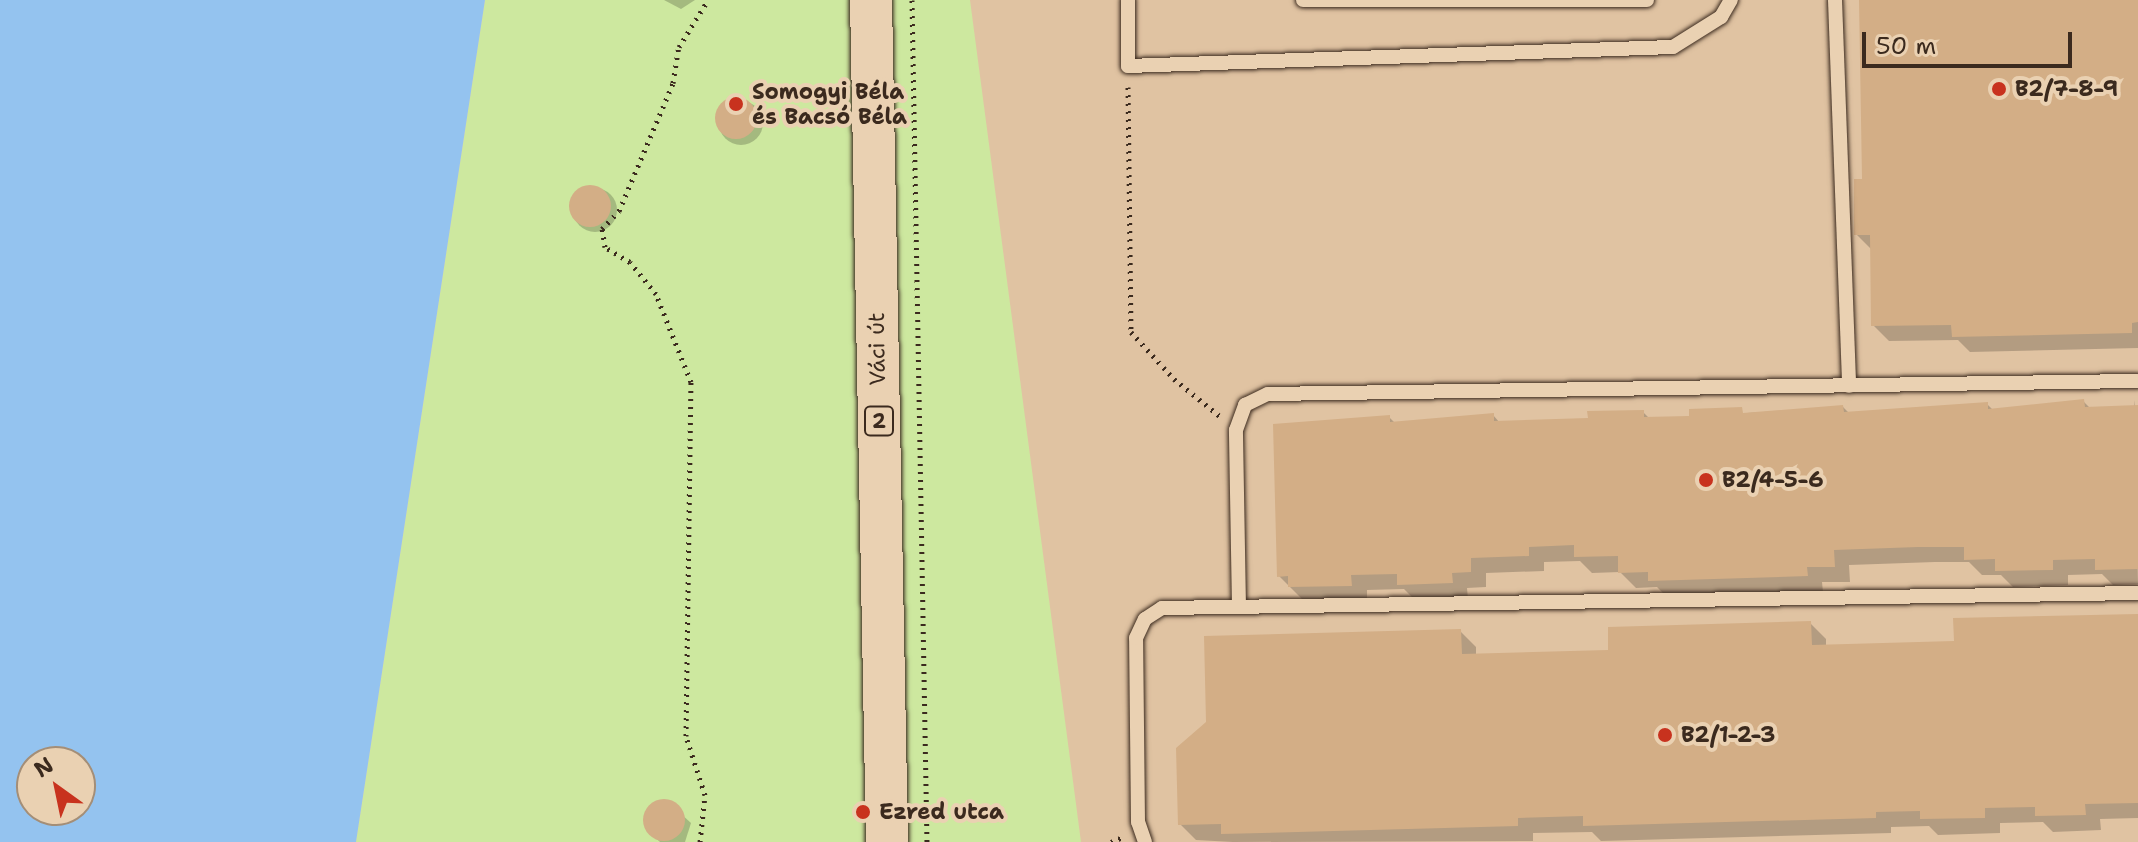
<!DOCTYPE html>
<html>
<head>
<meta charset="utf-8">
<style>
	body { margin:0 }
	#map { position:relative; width:2138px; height:842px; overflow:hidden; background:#ead1b2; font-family:"Shantell Sans",sans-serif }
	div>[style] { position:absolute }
	.built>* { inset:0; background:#e0c3a2; transform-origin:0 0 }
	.green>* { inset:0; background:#cde89f }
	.water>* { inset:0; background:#94c3ef }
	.shadow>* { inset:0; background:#0003 }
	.round { border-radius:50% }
	.building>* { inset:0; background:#d3ae86 }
	.path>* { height:5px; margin-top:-2.5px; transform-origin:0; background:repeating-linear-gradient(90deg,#3b2a1e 0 2px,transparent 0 8px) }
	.roads { filter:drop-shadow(0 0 2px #3b2a1e) drop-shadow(0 0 2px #3b2a1e) }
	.service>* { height:14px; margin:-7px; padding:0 7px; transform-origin:7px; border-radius:7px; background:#ead1b2 }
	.primary>* { height:42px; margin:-21px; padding:0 21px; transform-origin:21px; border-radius:21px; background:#ead1b2 }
	.dots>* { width:22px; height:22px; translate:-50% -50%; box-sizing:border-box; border:4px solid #ead1b2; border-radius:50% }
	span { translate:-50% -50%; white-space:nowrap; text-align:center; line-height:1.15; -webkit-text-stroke:8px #ead1b2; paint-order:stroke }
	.shield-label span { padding:2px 6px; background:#ead1b2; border:2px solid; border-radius:6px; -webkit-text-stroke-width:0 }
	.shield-label { font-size:20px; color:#3b2a1e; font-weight:700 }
	.poi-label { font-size:22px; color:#3b2a1e; font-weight:700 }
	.left { translate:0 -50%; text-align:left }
	.street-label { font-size:22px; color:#3b2a1e }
	.north { position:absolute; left:16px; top:746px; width:80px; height:80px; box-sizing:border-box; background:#ead1b2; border:2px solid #a48e77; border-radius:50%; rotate:327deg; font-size:22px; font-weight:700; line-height:32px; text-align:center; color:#3b2a1e }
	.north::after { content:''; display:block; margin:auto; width:28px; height:36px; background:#c8321e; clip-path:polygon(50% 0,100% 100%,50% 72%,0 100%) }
	.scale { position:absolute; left:1862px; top:32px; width:210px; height:36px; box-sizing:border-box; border:4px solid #3b2a1e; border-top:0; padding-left:10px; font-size:24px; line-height:28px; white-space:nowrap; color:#3b2a1e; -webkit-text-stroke:6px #ead1b2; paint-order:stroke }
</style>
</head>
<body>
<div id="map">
	<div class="built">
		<div style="left:970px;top:0;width:1168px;height:849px"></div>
	</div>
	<div class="green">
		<div style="clip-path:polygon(485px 0,970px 0,1081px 842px,356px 842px)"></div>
	</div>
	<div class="water">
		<div style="clip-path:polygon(evenodd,0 0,485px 0,356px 842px,0 842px,0 0,32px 762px,80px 762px,80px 810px,32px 810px,32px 762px)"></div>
	</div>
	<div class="shadow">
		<div style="clip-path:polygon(695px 0,681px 9px,664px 0)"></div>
		<div style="clip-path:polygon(1861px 0,2138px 0,2138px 348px,1970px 352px,1958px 340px,1889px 341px,1873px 325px,1872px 250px,1856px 234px,1864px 181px)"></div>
		<div class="round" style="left:719px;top:101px;width:44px;height:44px"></div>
		<div class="round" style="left:573px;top:188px;width:44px;height:44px"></div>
		<div style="clip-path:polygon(2134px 400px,2138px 584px,2113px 585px,2102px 574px,2068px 575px,2068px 585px,2013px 587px,2001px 575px,1982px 575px,1969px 562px,1935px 562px,1849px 565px,1850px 582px,1822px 582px,1823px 592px,1666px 596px,1657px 587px,1636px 588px,1620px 572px,1592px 573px,1580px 561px,1544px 562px,1544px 571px,1486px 573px,1486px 587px,1467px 588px,1468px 599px,1415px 600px,1404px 589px,1367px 590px,1367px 601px,1306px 603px,1279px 576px,1389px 417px,1396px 424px,1493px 415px,1500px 423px,1590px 420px,1643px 412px,1650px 419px,1843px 407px,1850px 414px,1987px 404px,1994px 411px,2084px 402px,2091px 409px,2135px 407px)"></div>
		<div style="clip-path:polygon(2138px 616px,2138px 818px,2100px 819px,2101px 830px,2053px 832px,2043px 822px,2000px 823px,2000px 833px,1938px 835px,1929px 826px,1891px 827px,1891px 833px,1601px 841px,1592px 832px,1533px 833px,1533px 841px,1233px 842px,1196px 840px,1180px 824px,1460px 631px,1476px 647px,1476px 656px,1610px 652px,1810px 623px,1826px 639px,1826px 647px,1956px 643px)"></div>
		<div style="clip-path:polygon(668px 802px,691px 823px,685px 842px,660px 842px,648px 831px,645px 823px,651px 806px)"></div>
	</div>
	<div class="building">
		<div style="clip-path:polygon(1859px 0,2138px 0,2138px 322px,2132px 323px,2132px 333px,1952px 337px,1951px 325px,1871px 326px,1870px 235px,1854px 235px,1854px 179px,1862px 179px)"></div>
		<div class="round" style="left:715px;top:97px;width:42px;height:42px"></div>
		<div class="round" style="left:569px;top:185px;width:42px;height:42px"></div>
		<div style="clip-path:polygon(2084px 399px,2085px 407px,2138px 405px,2138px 569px,2095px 570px,2095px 559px,2053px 560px,2053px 570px,1995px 571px,1995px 559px,1964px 560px,1964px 547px,1918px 547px,1834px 550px,1835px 567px,1807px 567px,1808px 576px,1648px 581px,1648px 572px,1618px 573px,1618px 556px,1574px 557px,1574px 545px,1529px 547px,1529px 556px,1471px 558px,1471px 572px,1452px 573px,1453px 583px,1397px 585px,1397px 574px,1351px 575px,1352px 586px,1288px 587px,1288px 576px,1277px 577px,1273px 424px,1390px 415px,1390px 422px,1494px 413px,1494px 421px,1588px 418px,1587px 411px,1644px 410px,1644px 417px,1689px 416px,1689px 409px,1742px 407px,1743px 413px,1843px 405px,1844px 412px,1988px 402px,1988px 409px)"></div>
		<div style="clip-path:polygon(2138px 614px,2138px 803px,2085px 804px,2086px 815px,2035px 816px,2035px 807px,1985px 808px,1985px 818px,1920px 819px,1920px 811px,1876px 812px,1876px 818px,1583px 826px,1583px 816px,1518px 818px,1518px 826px,1221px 834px,1221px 824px,1178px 825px,1176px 748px,1206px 722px,1204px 636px,1461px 629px,1462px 654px,1608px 650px,1608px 627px,1811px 621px,1812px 645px,1954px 641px,1953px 618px)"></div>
		<div class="round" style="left:643px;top:799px;width:42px;height:42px"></div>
	</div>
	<div class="path">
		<div style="left:912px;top:0;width:842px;rotate:88.98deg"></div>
		<div style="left:1128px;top:87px;width:245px;rotate:89.3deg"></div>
		<div style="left:1131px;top:332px;width:64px;rotate:47.5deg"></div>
		<div style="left:1174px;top:379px;width:60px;rotate:39deg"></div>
		<div style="left:700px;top:842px;width:47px;rotate:-83.9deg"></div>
		<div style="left:705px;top:795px;width:62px;rotate:-107.9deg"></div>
		<div style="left:686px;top:736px;width:354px;rotate:-89.2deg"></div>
		<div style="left:691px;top:382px;width:95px;rotate:-111.7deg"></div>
		<div style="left:656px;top:294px;width:41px;rotate:-129.1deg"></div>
		<div style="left:630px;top:262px;width:29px;rotate:-149deg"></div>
		<div style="left:605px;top:247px;width:18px;rotate:-99deg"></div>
		<div style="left:602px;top:229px;width:25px;rotate:-47deg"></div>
		<div style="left:619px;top:211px;width:139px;rotate:-67.1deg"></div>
		<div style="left:673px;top:83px;width:36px;rotate:-81deg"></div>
		<div style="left:679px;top:47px;width:55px;rotate:-58.3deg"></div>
		<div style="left:1111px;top:842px;width:15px;rotate:-23deg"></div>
	</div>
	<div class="roads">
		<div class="service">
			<div style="left:1128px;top:0;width:66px;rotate:90deg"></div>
			<div style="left:1128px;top:66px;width:545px;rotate:-2deg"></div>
			<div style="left:1673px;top:47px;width:57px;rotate:-32deg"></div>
			<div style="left:1721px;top:17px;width:20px;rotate:-60deg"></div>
			<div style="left:1303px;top:0;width:344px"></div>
			<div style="left:1835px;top:0;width:386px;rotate:87.9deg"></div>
			<div style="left:1239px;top:607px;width:177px;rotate:-91deg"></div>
			<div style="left:1236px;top:430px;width:27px;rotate:-70deg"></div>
			<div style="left:1245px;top:405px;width:25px;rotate:-26deg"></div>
			<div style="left:1268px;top:394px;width:870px;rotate:-0.86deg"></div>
			<div style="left:1145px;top:842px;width:21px;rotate:-109deg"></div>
			<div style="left:1138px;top:822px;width:184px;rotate:-90.6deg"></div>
			<div style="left:1136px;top:638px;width:21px;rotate:-65deg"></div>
			<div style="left:1145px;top:619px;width:20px;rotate:-33deg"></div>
			<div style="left:1162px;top:608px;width:976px;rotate:-0.88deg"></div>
		</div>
		<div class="primary">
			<div style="left:871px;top:0;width:842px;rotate:88.91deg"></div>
		</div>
	</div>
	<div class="dots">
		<div style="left:1999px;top:89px;background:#c8321e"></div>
		<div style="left:736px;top:104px;background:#c8321e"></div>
		<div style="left:1706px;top:480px;background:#c8321e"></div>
		<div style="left:1665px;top:735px;background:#c8321e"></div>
		<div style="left:863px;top:812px;background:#c8321e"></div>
	</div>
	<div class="shield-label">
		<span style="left:879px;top:421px">2</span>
	</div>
	<div class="poi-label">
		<span class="left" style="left:2015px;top:89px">B2/7-8-9</span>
		<span class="left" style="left:752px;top:104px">Somogyi Béla<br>és Bacsó Béla</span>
		<span class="left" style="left:1722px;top:480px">B2/4-5-6</span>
		<span class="left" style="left:1681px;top:735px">B2/1-2-3</span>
		<span class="left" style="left:879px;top:812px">Ezred utca</span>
	</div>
	<div class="street-label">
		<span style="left:877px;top:349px;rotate:-91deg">Váci út</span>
	</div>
	<div class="north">N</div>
	<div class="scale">50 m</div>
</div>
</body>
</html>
